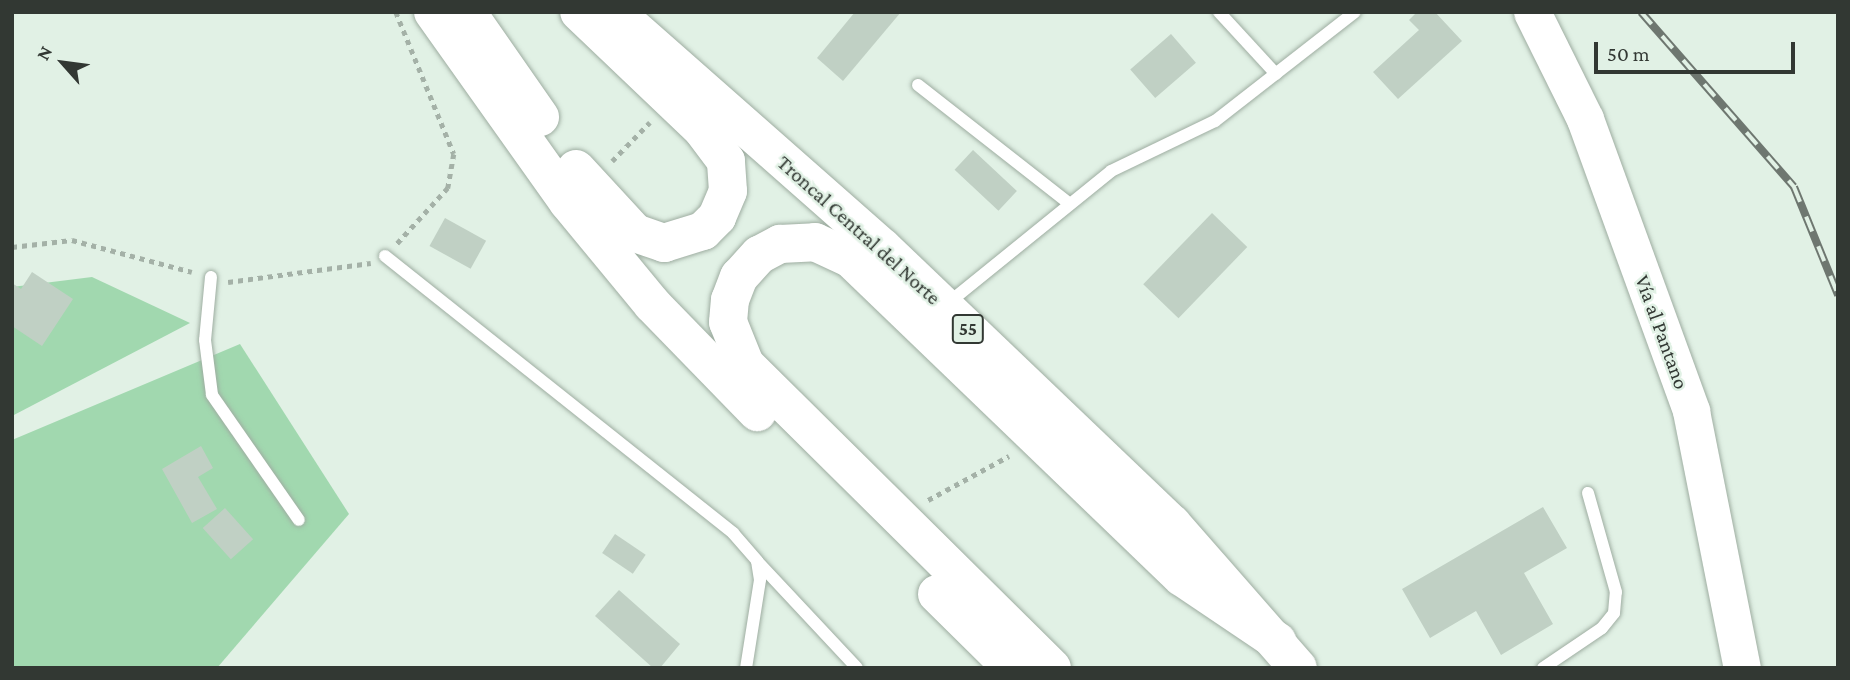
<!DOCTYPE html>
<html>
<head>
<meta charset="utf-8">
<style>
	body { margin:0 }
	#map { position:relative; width:1850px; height:680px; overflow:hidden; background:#e1f1e5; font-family:"Crimson Pro",serif }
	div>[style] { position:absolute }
	.green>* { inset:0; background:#a1d8af }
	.building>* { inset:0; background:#c0d0c4; transform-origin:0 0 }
	.path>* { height:4.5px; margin-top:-2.25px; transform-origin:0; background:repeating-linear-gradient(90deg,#a4b1a7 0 5px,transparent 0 10px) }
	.roads { filter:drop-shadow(0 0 2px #9eada1) drop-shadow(0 0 2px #9eada1) }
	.lane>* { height:12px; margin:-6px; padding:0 6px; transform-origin:6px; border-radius:6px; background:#fff }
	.secondary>* { height:37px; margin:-18.5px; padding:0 18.5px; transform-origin:18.5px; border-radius:18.5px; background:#fff }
	.highway>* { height:38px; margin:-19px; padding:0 19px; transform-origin:19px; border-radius:19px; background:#fff }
	.rail>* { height:8px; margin-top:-4px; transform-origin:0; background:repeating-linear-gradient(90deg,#e1f1e5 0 16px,#6e7770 0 32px); box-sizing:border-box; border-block:2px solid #6e7770 }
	span { translate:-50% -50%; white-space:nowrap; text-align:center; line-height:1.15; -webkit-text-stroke:5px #e1f1e5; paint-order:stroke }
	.shield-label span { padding:2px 5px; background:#e1f1e5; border:2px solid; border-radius:5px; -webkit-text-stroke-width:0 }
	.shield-label { font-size:19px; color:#323833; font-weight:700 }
	.street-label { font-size:21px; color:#323833 }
	.frame { position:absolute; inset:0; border:14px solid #323833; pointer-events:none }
	.north { position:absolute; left:28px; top:28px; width:70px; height:70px; -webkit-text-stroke:5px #e1f1e5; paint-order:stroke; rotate:298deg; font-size:19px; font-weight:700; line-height:28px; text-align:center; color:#323833 }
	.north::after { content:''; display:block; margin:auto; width:24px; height:32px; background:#323833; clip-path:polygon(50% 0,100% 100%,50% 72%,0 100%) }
	.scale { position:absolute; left:1594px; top:42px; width:201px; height:32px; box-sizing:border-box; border:4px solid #323833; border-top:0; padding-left:9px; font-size:21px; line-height:24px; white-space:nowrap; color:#323833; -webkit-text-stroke:5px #e1f1e5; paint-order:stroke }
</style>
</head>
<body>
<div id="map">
	<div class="green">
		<div style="clip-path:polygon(92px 277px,190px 323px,12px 416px,12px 287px)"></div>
		<div style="clip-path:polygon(240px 344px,349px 514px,217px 668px,12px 668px,12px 440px)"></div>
	</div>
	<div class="building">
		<div style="clip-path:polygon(855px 12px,901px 12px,843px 81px,817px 58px)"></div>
		<div style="clip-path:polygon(1417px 12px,1435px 12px,1462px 41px,1398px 99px,1373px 72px,1419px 30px,1409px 20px)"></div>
		<div style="left:1171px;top:34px;width:38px;height:54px;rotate:49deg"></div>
		<div style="left:973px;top:150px;width:60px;height:27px;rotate:43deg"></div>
		<div style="left:1212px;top:213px;width:49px;height:99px;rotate:44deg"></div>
		<div style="left:445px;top:218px;width:47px;height:32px;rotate:29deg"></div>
		<div style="clip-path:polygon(32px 272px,73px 299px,42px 346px,12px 326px,12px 283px,21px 289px)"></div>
		<div style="clip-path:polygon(201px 446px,213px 468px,198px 477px,217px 509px,192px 523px,162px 469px)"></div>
		<div style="clip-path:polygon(1543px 507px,1567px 548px,1524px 573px,1553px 624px,1501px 655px,1476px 611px,1430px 638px,1402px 589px)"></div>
		<div style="left:225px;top:508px;width:42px;height:30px;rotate:48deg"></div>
		<div style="left:615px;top:534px;width:37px;height:23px;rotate:34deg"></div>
		<div style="clip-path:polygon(619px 590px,680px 644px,660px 668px,653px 668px,595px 616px)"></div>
	</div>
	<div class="path">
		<div style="left:396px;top:12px;width:153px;rotate:67.8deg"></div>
		<div style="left:454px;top:154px;width:35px;rotate:100deg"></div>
		<div style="left:448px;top:188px;width:76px;rotate:132.3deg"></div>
		<div style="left:612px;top:161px;width:54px;rotate:-45.7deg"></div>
		<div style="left:12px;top:247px;width:60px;rotate:-6.7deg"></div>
		<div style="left:72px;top:240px;width:124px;rotate:14.9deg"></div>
		<div style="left:228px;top:282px;width:144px;rotate:-7.6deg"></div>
		<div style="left:928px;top:500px;width:92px;rotate:-28.5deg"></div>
	</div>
	<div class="roads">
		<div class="lane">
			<div style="left:1219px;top:12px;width:84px;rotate:47.4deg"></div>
			<div style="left:918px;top:85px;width:193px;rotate:38.1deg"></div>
			<div style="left:385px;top:256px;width:445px;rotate:38.5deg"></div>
			<div style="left:733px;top:533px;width:37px;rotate:49deg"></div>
			<div style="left:757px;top:561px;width:19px;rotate:81deg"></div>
			<div style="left:760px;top:580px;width:89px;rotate:99deg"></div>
			<div style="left:211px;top:277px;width:63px;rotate:95.4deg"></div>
			<div style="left:205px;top:340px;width:55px;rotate:82.7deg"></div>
			<div style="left:212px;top:395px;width:152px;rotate:55.2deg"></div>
			<div style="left:947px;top:304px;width:211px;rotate:-39deg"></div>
			<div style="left:1111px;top:171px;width:115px;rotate:-25.7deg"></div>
			<div style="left:1215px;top:121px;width:177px;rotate:-37.9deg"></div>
			<div style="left:757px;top:561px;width:146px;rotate:46.9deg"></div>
			<div style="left:1543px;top:668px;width:71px;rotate:-34.1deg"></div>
			<div style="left:1602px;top:628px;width:19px;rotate:-51deg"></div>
			<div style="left:1614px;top:613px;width:21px;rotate:-85deg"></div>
			<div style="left:1616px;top:592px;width:103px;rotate:-105.8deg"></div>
		</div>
		<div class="secondary">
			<div style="left:1532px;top:12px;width:119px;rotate:63.6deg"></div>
			<div style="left:1585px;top:119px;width:311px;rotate:70deg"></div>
			<div style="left:1691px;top:411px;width:262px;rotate:78.8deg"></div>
		</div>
		<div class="highway">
			<div style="left:433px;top:12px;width:233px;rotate:54.6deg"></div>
			<div style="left:568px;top:202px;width:132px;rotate:50.5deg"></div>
			<div style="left:652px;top:304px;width:151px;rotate:45.8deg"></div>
			<div style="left:467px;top:12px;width:128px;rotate:55.2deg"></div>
			<div style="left:615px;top:12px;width:357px;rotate:41.4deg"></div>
			<div style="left:883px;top:248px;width:400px;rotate:43.7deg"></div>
			<div style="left:1172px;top:524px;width:191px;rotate:48.8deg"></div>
			<div style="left:576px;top:169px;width:87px;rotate:47.3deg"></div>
			<div style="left:635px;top:233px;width:31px;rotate:19deg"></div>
			<div style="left:664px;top:243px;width:41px;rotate:-17.1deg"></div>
			<div style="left:703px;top:231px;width:20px;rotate:-45deg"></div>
			<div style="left:717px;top:217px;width:28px;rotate:-67deg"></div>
			<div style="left:728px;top:191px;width:30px;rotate:-94deg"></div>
			<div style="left:726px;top:161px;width:39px;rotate:-127deg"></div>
			<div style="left:703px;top:130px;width:171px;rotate:-136.4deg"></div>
			<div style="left:937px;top:594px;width:105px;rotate:44.6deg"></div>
			<div style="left:1052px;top:668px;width:432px;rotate:-135.3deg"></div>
			<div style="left:745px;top:364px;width:45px;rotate:-112deg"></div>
			<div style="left:728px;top:322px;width:22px;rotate:-85deg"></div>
			<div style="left:730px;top:300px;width:25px;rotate:-69deg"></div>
			<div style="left:739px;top:277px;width:30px;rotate:-48deg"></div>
			<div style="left:759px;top:255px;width:24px;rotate:-28deg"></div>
			<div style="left:780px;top:244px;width:35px;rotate:-3deg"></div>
			<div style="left:815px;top:242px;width:38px;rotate:25deg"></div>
			<div style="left:850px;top:258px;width:460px;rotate:43.9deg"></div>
			<div style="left:1182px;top:577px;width:115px;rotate:34deg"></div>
		</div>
	</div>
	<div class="rail">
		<div style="left:1641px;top:12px;width:232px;rotate:48.8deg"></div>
		<div style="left:1794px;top:187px;width:117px;rotate:67.8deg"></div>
	</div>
	<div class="shield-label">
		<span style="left:968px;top:329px">55</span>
	</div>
	<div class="street-label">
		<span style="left:859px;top:230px;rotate:42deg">Troncal Central del Norte</span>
		<span style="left:1662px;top:332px;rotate:70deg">Vía al Pantano</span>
	</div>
	<div class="frame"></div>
	<div class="north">N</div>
	<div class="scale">50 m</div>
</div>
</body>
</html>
